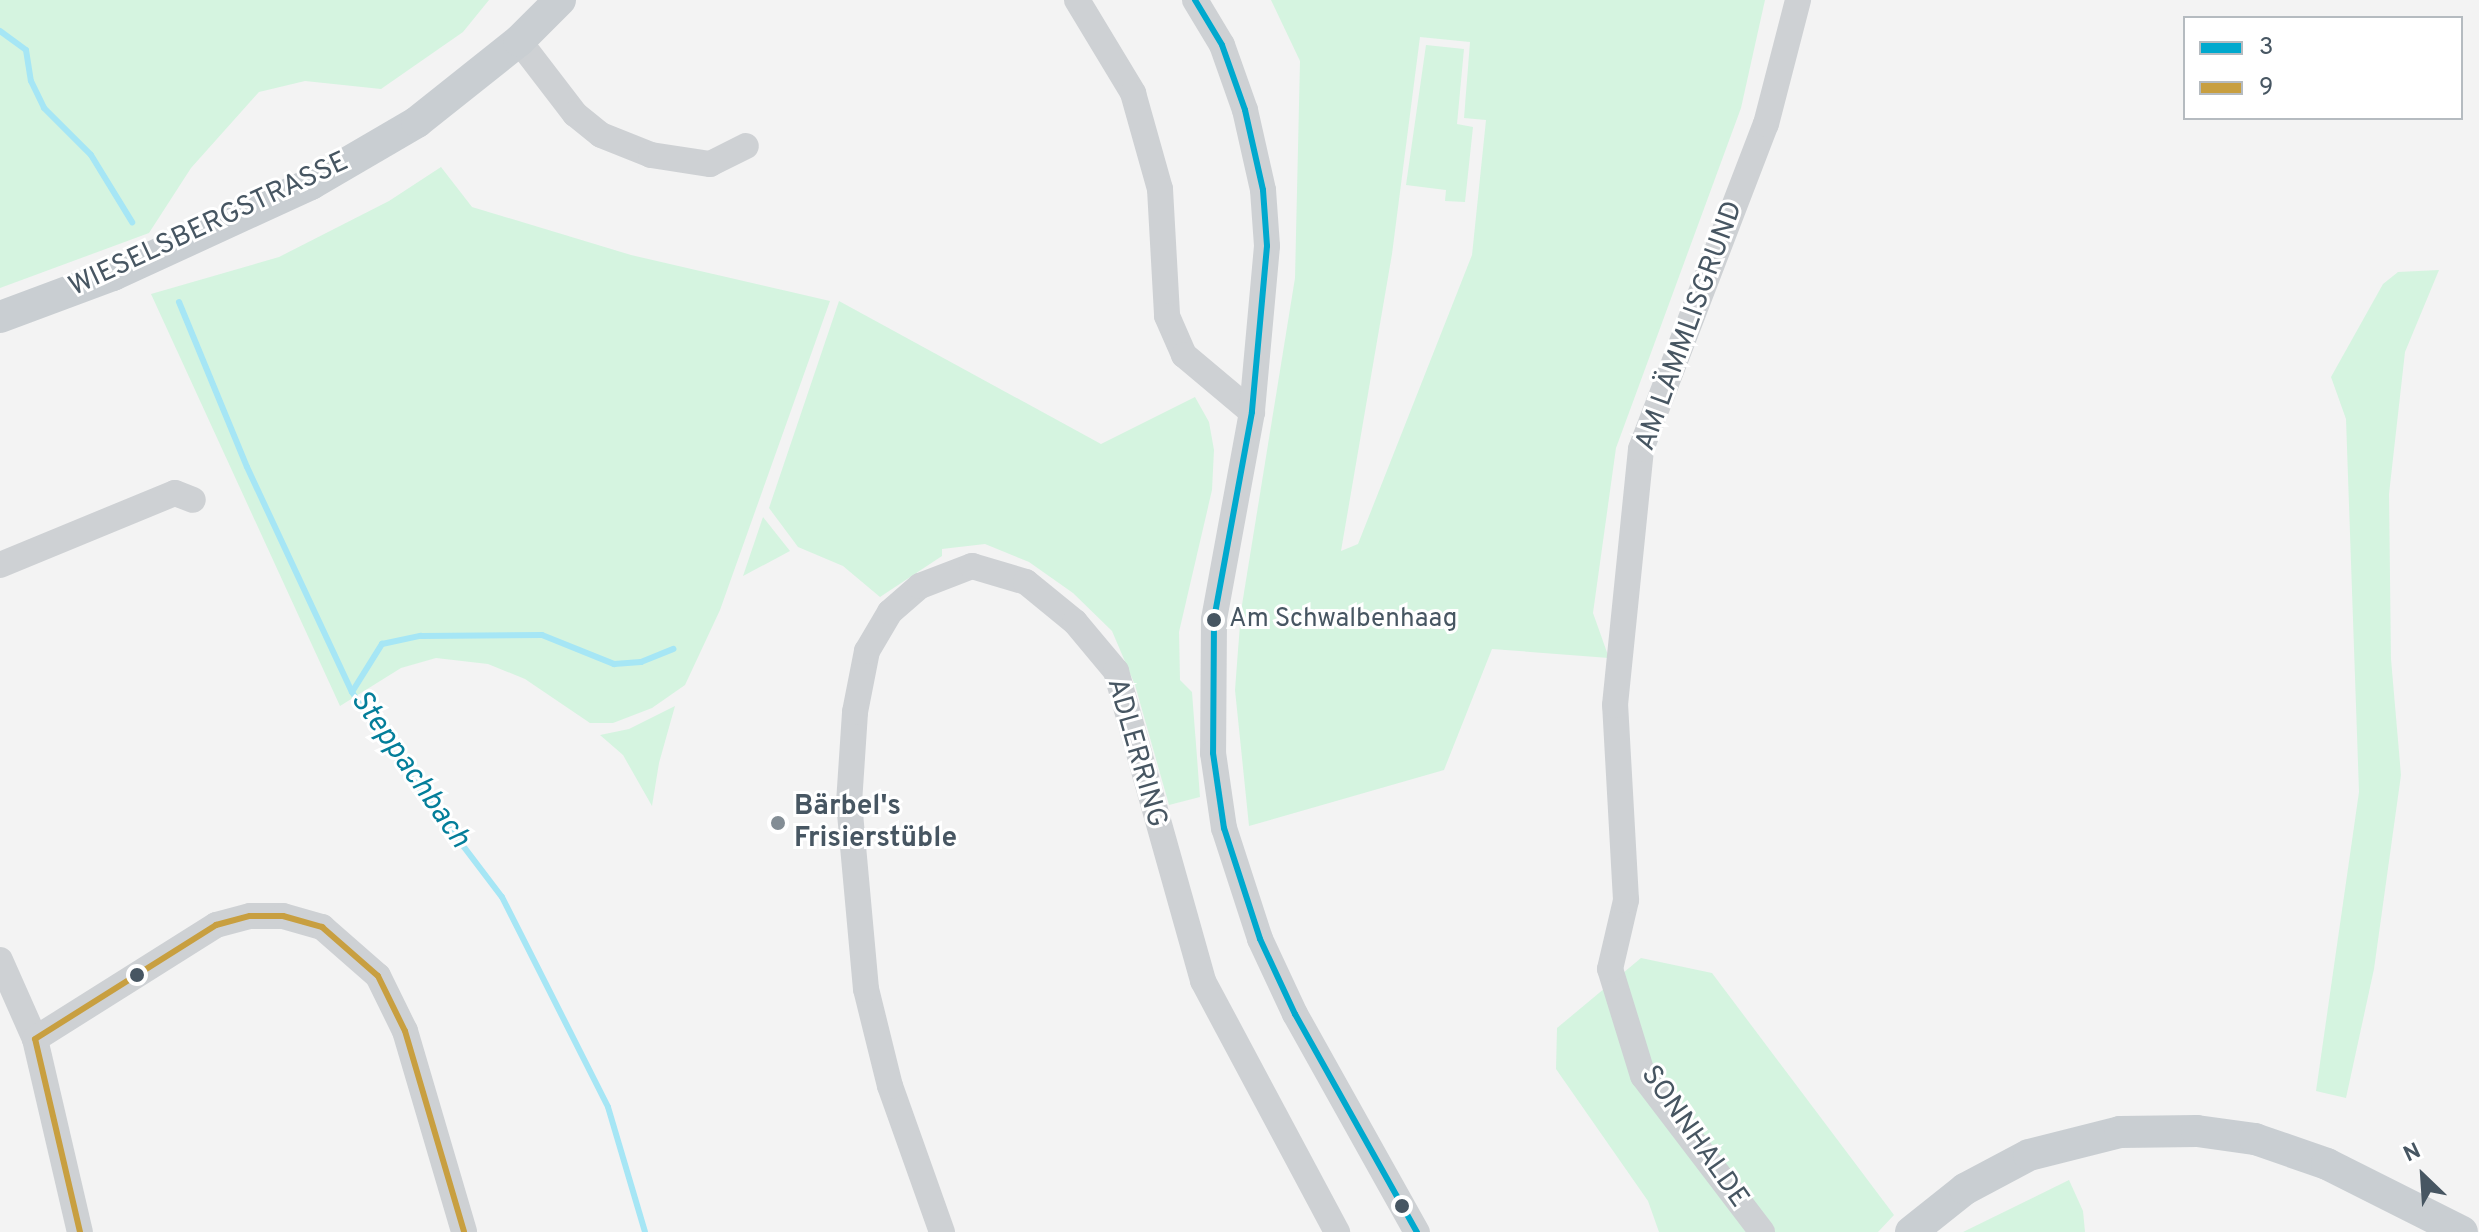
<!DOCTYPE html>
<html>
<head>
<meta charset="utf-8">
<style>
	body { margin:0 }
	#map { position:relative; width:2479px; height:1232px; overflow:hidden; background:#f3f3f3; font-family:Overpass,sans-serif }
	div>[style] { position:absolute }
	.green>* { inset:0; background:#d5f4e0 }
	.stream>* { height:6px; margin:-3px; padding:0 3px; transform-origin:3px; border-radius:3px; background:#a6e6f5 }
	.minor>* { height:26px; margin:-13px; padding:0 13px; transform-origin:13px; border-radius:13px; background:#ced1d4 }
	.major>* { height:32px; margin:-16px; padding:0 16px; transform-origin:16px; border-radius:16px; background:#c9ced2 }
	.bus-1>* { height:6px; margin:-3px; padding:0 3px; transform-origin:3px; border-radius:3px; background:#00a9ce }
	.bus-2>* { height:6px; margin:-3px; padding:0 3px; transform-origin:3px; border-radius:3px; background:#c89f40 }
	.dots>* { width:22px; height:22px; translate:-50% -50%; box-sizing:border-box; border:4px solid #fff; border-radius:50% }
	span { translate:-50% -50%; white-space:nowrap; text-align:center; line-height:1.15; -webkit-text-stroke:6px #fff; paint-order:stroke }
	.bus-label { font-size:26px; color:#475662 }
	.left { translate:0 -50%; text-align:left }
	.street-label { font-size:28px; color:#475662 }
	.poi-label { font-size:28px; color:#475662; font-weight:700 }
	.water-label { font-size:30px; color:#037e9a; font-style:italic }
	.legend { position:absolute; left:2183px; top:16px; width:280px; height:104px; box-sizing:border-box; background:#fff; border:2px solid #b5bbc0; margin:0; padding:10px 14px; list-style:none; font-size:24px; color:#475662 }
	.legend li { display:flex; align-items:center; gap:16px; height:40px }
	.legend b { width:40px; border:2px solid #b5bbc0 }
	.north { position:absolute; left:2383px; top:1136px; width:80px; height:80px; -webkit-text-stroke:6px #fff; paint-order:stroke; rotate:335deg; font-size:22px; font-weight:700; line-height:32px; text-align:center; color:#475662 }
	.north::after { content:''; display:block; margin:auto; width:28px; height:36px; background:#475662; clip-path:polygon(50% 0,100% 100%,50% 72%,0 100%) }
</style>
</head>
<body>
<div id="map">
	<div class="green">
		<div style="clip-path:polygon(0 0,489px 0,463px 32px,381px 89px,305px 81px,259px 92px,191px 168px,149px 233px,0 288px)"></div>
		<div style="clip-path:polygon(evenodd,1271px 0,1765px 0,1741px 108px,1616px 448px,1593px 613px,1609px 658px,1492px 649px,1444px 770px,1249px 826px,1235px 690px,1241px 611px,1295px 278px,1300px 61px,1271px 0,1420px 37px,1470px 42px,1464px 118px,1486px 120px,1472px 255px,1358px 544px,1341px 551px,1392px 254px,1420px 37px)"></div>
		<div style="clip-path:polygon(1426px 45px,1464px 49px,1457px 124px,1473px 127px,1465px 202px,1445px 201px,1446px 190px,1406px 185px)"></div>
		<div style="clip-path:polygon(441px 167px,472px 207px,631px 255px,830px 301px,720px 610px,685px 685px,652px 708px,613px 723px,590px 723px,525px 679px,488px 664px,436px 658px,401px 668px,340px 706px,151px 294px,279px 257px,389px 201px)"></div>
		<div style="clip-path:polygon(2439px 270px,2405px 352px,2389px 494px,2391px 659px,2401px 775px,2374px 969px,2346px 1098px,2316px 1091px,2359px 792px,2346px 419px,2331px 377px,2383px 284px,2398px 272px)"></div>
		<div style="clip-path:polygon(839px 301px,1101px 444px,1195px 397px,1209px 422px,1214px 450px,1212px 490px,1179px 632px,1180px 680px,1192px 692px,1200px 797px,1169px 805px,1135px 685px,1112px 631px,1073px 593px,1029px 562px,985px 544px,942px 549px,942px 556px,880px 597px,843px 566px,798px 547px,769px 508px)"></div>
		<div style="clip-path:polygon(763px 517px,790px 551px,743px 576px)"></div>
		<div style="clip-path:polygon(675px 706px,659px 763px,652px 806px,623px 755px,600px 735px,629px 729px)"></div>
		<div style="clip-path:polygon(1641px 958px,1712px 973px,1894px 1215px,1878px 1232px,1659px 1232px,1648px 1201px,1556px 1069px,1557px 1028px)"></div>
		<div style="clip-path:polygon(2069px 1180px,2083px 1211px,2085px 1232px,1963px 1232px)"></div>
	</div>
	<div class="stream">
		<div style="left:0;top:31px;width:32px;rotate:36deg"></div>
		<div style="left:26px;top:50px;width:31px;rotate:81deg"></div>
		<div style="left:31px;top:81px;width:30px;rotate:64deg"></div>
		<div style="left:44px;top:108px;width:66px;rotate:45deg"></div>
		<div style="left:91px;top:155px;width:79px;rotate:58.5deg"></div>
		<div style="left:179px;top:302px;width:178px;rotate:67.6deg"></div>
		<div style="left:247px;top:467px;width:248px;rotate:65deg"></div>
		<div style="left:352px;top:692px;width:56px;rotate:57.4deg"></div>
		<div style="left:382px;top:739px;width:198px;rotate:52.8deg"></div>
		<div style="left:502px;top:897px;width:235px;rotate:63.2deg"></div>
		<div style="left:608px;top:1107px;width:130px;rotate:73.5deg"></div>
		<div style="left:352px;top:692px;width:57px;rotate:-58deg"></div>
		<div style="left:382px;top:644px;width:40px;rotate:-12deg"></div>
		<div style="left:421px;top:636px;width:121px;rotate:-0.5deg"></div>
		<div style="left:542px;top:635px;width:78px;rotate:21.9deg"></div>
		<div style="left:614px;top:664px;width:27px;rotate:-4deg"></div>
		<div style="left:641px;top:662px;width:35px;rotate:-22deg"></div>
	</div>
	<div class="minor">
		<div style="left:1077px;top:0;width:109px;rotate:58.9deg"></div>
		<div style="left:1133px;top:93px;width:100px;rotate:74.3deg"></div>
		<div style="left:1160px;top:189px;width:127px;rotate:86.8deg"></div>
		<div style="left:1167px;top:316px;width:43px;rotate:66.4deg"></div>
		<div style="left:1184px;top:355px;width:89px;rotate:40deg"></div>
		<div style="left:1195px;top:0;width:52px;rotate:59deg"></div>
		<div style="left:1222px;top:45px;width:69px;rotate:70.5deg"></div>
		<div style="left:1245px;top:110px;width:82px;rotate:77.3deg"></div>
		<div style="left:1263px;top:190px;width:56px;rotate:85.9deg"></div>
		<div style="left:1267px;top:246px;width:167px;rotate:95.2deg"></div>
		<div style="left:1252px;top:412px;width:211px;rotate:100.4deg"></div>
		<div style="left:1214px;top:620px;width:133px;rotate:90.4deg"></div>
		<div style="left:1213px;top:753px;width:76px;rotate:81.7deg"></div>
		<div style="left:1224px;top:828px;width:117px;rotate:72deg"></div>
		<div style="left:1260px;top:939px;width:83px;rotate:65deg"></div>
		<div style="left:1295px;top:1014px;width:250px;rotate:60.8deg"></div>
		<div style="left:519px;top:41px;width:92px;rotate:52.5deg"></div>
		<div style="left:575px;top:114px;width:33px;rotate:39deg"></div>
		<div style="left:601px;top:135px;width:54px;rotate:21.8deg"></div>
		<div style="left:651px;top:155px;width:60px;rotate:8.7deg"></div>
		<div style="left:710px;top:164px;width:40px;rotate:-26.6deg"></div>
		<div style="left:0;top:565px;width:189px;rotate:-22.4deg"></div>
		<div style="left:175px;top:493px;width:19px;rotate:21deg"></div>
		<div style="left:0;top:960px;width:86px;rotate:66.1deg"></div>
		<div style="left:35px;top:1039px;width:198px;rotate:76.9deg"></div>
		<div style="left:35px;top:1039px;width:214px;rotate:-32.2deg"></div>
		<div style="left:216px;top:925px;width:35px;rotate:-15deg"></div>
		<div style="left:250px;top:916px;width:33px"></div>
		<div style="left:283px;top:916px;width:41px;rotate:15.8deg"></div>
		<div style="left:322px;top:927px;width:74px;rotate:41.2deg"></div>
		<div style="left:378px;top:976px;width:61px;rotate:63.9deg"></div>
		<div style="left:405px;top:1031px;width:209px;rotate:73.6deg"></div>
		<div style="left:942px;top:1232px;width:155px;rotate:-109.6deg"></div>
		<div style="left:890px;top:1086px;width:100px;rotate:-103.9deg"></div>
		<div style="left:866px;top:989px;width:187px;rotate:-95.2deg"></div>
		<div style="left:849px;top:803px;width:91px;rotate:-86.2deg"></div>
		<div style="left:855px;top:712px;width:62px;rotate:-78.9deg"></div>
		<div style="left:867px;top:651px;width:45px;rotate:-59.5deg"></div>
		<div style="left:890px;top:612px;width:40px;rotate:-41deg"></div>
		<div style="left:920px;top:586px;width:56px;rotate:-21deg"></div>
		<div style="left:972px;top:566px;width:56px;rotate:16.5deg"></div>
		<div style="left:1026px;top:582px;width:63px;rotate:39.2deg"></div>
		<div style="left:1075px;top:622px;width:64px;rotate:50.1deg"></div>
		<div style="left:1116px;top:671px;width:322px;rotate:74.3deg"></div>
		<div style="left:1203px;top:981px;width:285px;rotate:61.9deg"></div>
		<div style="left:1762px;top:1232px;width:196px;rotate:-127.3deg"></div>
		<div style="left:1643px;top:1076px;width:112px;rotate:-107.1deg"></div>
		<div style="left:1610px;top:969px;width:71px;rotate:-76.9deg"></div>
		<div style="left:1626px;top:900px;width:195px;rotate:-93.2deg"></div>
		<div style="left:1615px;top:705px;width:257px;rotate:-84.2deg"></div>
		<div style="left:1641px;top:449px;width:348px;rotate:-69deg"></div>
		<div style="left:1766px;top:124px;width:128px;rotate:-75.5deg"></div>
	</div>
	<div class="major">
		<div style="left:0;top:317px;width:121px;rotate:-20.4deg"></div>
		<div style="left:113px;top:275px;width:218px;rotate:-24.7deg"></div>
		<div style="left:311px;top:184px;width:123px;rotate:-30.3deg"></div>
		<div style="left:417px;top:122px;width:130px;rotate:-38.5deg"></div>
		<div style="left:519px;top:41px;width:58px;rotate:-45deg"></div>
		<div style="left:1911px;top:1232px;width:69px;rotate:-38.5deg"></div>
		<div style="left:1965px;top:1189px;width:72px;rotate:-28deg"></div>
		<div style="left:2029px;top:1155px;width:94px;rotate:-14.2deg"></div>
		<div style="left:2120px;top:1132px;width:77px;rotate:-0.7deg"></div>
		<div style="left:2197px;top:1131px;width:59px;rotate:7.9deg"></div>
		<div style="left:2255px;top:1139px;width:76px;rotate:19.1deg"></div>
		<div style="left:2327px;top:1164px;width:151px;rotate:26.7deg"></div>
	</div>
	<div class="bus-1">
		<div style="left:1195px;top:0;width:52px;rotate:59deg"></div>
		<div style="left:1222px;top:45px;width:69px;rotate:70.5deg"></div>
		<div style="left:1245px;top:110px;width:82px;rotate:77.3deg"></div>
		<div style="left:1263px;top:190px;width:56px;rotate:85.9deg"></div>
		<div style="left:1267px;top:246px;width:167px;rotate:95.2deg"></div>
		<div style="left:1252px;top:412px;width:211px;rotate:100.4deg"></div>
		<div style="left:1214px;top:620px;width:133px;rotate:90.4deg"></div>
		<div style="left:1213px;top:753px;width:76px;rotate:81.7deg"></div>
		<div style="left:1224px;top:828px;width:117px;rotate:72deg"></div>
		<div style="left:1260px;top:939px;width:83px;rotate:65deg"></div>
		<div style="left:1295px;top:1014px;width:250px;rotate:60.8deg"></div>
	</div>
	<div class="bus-2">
		<div style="left:80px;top:1232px;width:198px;rotate:-103.1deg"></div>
		<div style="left:35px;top:1039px;width:214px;rotate:-32.2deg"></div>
		<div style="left:216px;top:925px;width:35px;rotate:-15deg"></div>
		<div style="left:250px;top:916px;width:33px"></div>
		<div style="left:283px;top:916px;width:41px;rotate:15.8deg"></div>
		<div style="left:322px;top:927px;width:74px;rotate:41.2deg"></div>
		<div style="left:378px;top:976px;width:61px;rotate:63.9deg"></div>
		<div style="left:405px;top:1031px;width:209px;rotate:73.6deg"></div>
	</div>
	<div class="dots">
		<div style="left:1214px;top:620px;background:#475662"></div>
		<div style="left:778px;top:823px;background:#838d95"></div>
		<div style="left:137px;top:975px;background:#475662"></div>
		<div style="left:1402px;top:1206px;background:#475662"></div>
	</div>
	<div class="bus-label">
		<span class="left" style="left:1229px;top:620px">Am Schwalbenhaag</span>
	</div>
	<div class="street-label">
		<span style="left:209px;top:225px;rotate:-25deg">WIESELSBERGSTRASSE</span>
		<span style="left:1690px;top:326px;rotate:-70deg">AM LÄMMLISGRUND</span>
		<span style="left:1136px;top:753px;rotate:74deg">ADLERRING</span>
		<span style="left:1694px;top:1137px;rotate:55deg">SONNHALDE</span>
	</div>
	<div class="poi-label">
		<span class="left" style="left:794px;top:823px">Bärbel's<br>Frisierstüble</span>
	</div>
	<div class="water-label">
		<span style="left:409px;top:770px;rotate:55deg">Steppachbach</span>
	</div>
	<ul class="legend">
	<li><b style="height:10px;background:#00a9ce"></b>3</li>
	<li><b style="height:10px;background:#c89f40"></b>9</li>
	</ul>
	<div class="north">N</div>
</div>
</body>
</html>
